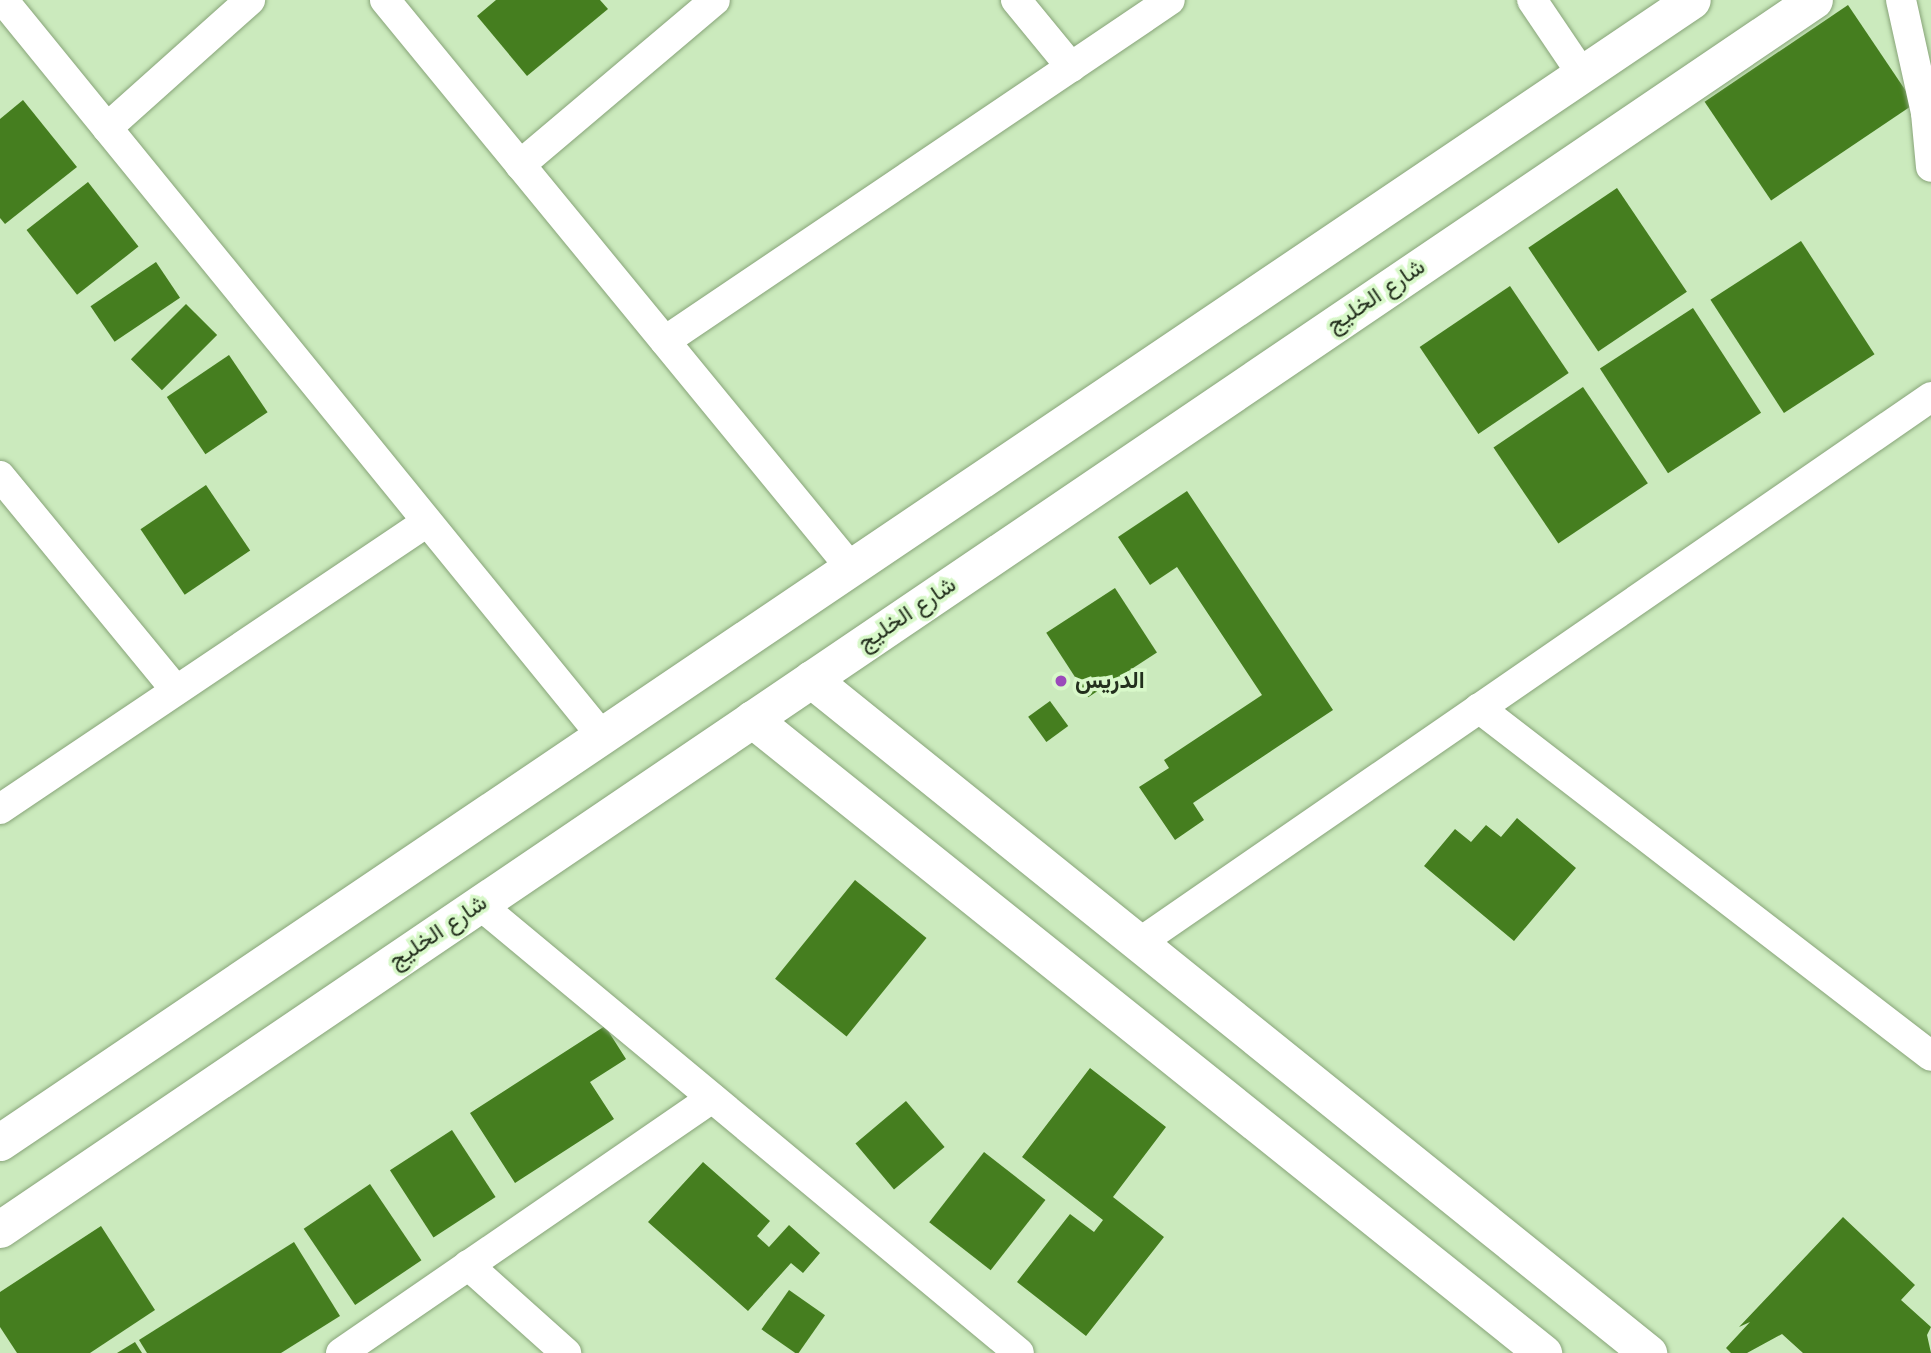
<!DOCTYPE html>
<html>
<head>
<meta charset="utf-8">
<style>
	body { margin:0 }
	#map { position:relative; width:1931px; height:1353px; overflow:hidden; background:#cbeabd; font-family:"Varela Round",Vazirmatn,sans-serif }
	div>[style] { position:absolute }
	.building>* { inset:0; background:#457e1f; transform-origin:0 0 }
	.roads { filter:drop-shadow(0 0 2px #88a479) drop-shadow(0 0 2px #88a479) }
	.minor>* { height:30px; margin:-15px; padding:0 15px; transform-origin:15px; border-radius:15px; background:#fff }
	.tertiary>* { height:37px; margin:-18.5px; padding:0 18.5px; transform-origin:18.5px; border-radius:18.5px; background:#fff }
	.dots>* { width:19px; height:19px; translate:-50% -50%; box-sizing:border-box; border:4px solid #d8f8c9; border-radius:50% }
	span { translate:-50% -50%; white-space:nowrap; text-align:center; line-height:1.15; -webkit-text-stroke:7px #d8f8c9; paint-order:stroke }
	.street-label { font-size:23px; color:#232f1d }
	.poi-label { font-size:23px; color:#232f1d; font-weight:700 }
	.left { translate:0 -50%; text-align:left }
</style>
</head>
<body>
<div id="map">
	<div class="building">
		<div style="clip-path:polygon(496px 0,600px 0,608px 9px,527px 76px,477px 16px)"></div>
		<div style="left:1848px;top:5px;width:119px;height:173px;rotate:56deg"></div>
		<div style="clip-path:polygon(23px 100px,77px 167px,5px 224px,0 218px,0 119px)"></div>
		<div style="left:88px;top:182px;width:82px;height:78px;rotate:52deg"></div>
		<div style="left:1617px;top:188px;width:125px;height:107px;rotate:56deg"></div>
		<div style="left:1801px;top:241px;width:135px;height:108px;rotate:57deg"></div>
		<div style="left:156px;top:262px;width:43px;height:79px;rotate:56deg"></div>
		<div style="left:1510px;top:286px;width:105px;height:109px;rotate:56deg"></div>
		<div style="left:186px;top:304px;width:44px;height:78px;rotate:45deg"></div>
		<div style="left:1693px;top:308px;width:125px;height:111px;rotate:57deg"></div>
		<div style="left:229px;top:355px;width:69px;height:75px;rotate:56deg"></div>
		<div style="left:1583px;top:387px;width:116px;height:108px;rotate:56deg"></div>
		<div style="left:206px;top:485px;width:79px;height:79px;rotate:56deg"></div>
		<div style="clip-path:polygon(1187px 491px,1333px 710px,1193px 803px,1204px 820px,1175px 840px,1139px 787px,1169px 768px,1164px 760px,1262px 695px,1177px 567px,1150px 585px,1118px 537px)"></div>
		<div style="left:1115px;top:588px;width:77px;height:82px;rotate:57deg"></div>
		<div style="left:1050px;top:701px;width:31px;height:27px;rotate:54deg"></div>
		<div style="clip-path:polygon(1517px 818px,1576px 868px,1514px 941px,1424px 866px,1455px 829px,1471px 842px,1486px 825px,1501px 837px)"></div>
		<div style="left:855px;top:880px;width:92px;height:127px;rotate:39deg"></div>
		<div style="clip-path:polygon(605px 1026px,626px 1059px,590px 1082px,614px 1119px,515px 1183px,470px 1113px)"></div>
		<div style="clip-path:polygon(1090px 1068px,1166px 1127px,1113px 1197px,1164px 1237px,1086px 1336px,1017px 1282px,1070px 1214px,1094px 1232px,1103px 1220px,1022px 1157px)"></div>
		<div style="left:906px;top:1101px;width:60px;height:66px;rotate:50deg"></div>
		<div style="left:452px;top:1130px;width:80px;height:74px;rotate:57deg"></div>
		<div style="left:984px;top:1152px;width:78px;height:89px;rotate:38deg"></div>
		<div style="clip-path:polygon(703px 1162px,770px 1221px,757px 1236px,769px 1247px,789px 1225px,820px 1253px,803px 1273px,791px 1263px,748px 1311px,648px 1222px)"></div>
		<div style="left:370px;top:1184px;width:92px;height:80px;rotate:56deg"></div>
		<div style="clip-path:polygon(1843px 1217px,1915px 1285px,1901px 1300px,1931px 1327px,1927px 1335px,1931px 1353px,1803px 1353px,1782px 1334px,1747px 1353px,1731px 1353px,1726px 1348px,1750px 1322px,1739px 1327px)"></div>
		<div style="clip-path:polygon(101px 1226px,155px 1310px,90px 1353px,17px 1353px,0 1327px,0 1292px)"></div>
		<div style="clip-path:polygon(294px 1242px,340px 1316px,281px 1353px,147px 1353px,139px 1340px)"></div>
		<div style="left:789px;top:1290px;width:44px;height:48px;rotate:35deg"></div>
		<div style="clip-path:polygon(135px 1342px,142px 1353px,117px 1353px)"></div>
	</div>
	<div class="roads">
		<div class="minor">
			<div style="left:3px;top:0;width:949px;rotate:50.86deg"></div>
			<div style="left:385px;top:0;width:735px;rotate:50.63deg"></div>
			<div style="left:1016px;top:0;width:87px;rotate:50.6deg"></div>
			<div style="left:1532px;top:0;width:89px;rotate:56deg"></div>
			<div style="left:1901px;top:0;width:116px;rotate:77.5deg"></div>
			<div style="left:1926px;top:113px;width:54px;rotate:84.7deg"></div>
			<div style="left:107px;top:128px;width:192px;rotate:-41.8deg"></div>
			<div style="left:520px;top:165px;width:255px;rotate:-40.2deg"></div>
			<div style="left:665px;top:341px;width:609px;rotate:-34.03deg"></div>
			<div style="left:0;top:476px;width:277px;rotate:50.6deg"></div>
			<div style="left:1479px;top:708px;width:570px;rotate:37.59deg"></div>
			<div style="left:0;top:809px;width:514px;rotate:-33.91deg"></div>
			<div style="left:479px;top:904px;width:702px;rotate:39.74deg"></div>
			<div style="left:1139px;top:943px;width:962px;rotate:-34.58deg"></div>
			<div style="left:468px;top:1265px;width:132px;rotate:41.9deg"></div>
			<div style="left:341px;top:1353px;width:450px;rotate:-34.5deg"></div>
		</div>
		<div class="tertiary">
			<div style="left:811px;top:679px;width:1075px;rotate:38.84deg"></div>
			<div style="left:752px;top:719px;width:1014px;rotate:38.71deg"></div>
			<div style="left:0;top:1142px;width:2041px;rotate:-34.02deg"></div>
			<div style="left:0;top:1229px;width:2191px;rotate:-34.12deg"></div>
		</div>
	</div>
	<div class="dots">
		<div style="left:1061px;top:681px;background:#9b4bba"></div>
	</div>
	<div class="street-label">
		<span style="left:1376px;top:296px;rotate:-34deg">شارع الخليج</span>
		<span style="left:907px;top:614px;rotate:-34deg">شارع الخليج</span>
		<span style="left:438px;top:932px;rotate:-34deg">شارع الخليج</span>
	</div>
	<div class="poi-label">
		<span class="left" style="left:1075px;top:681px">الدريس</span>
	</div>
</div>
</body>
</html>
